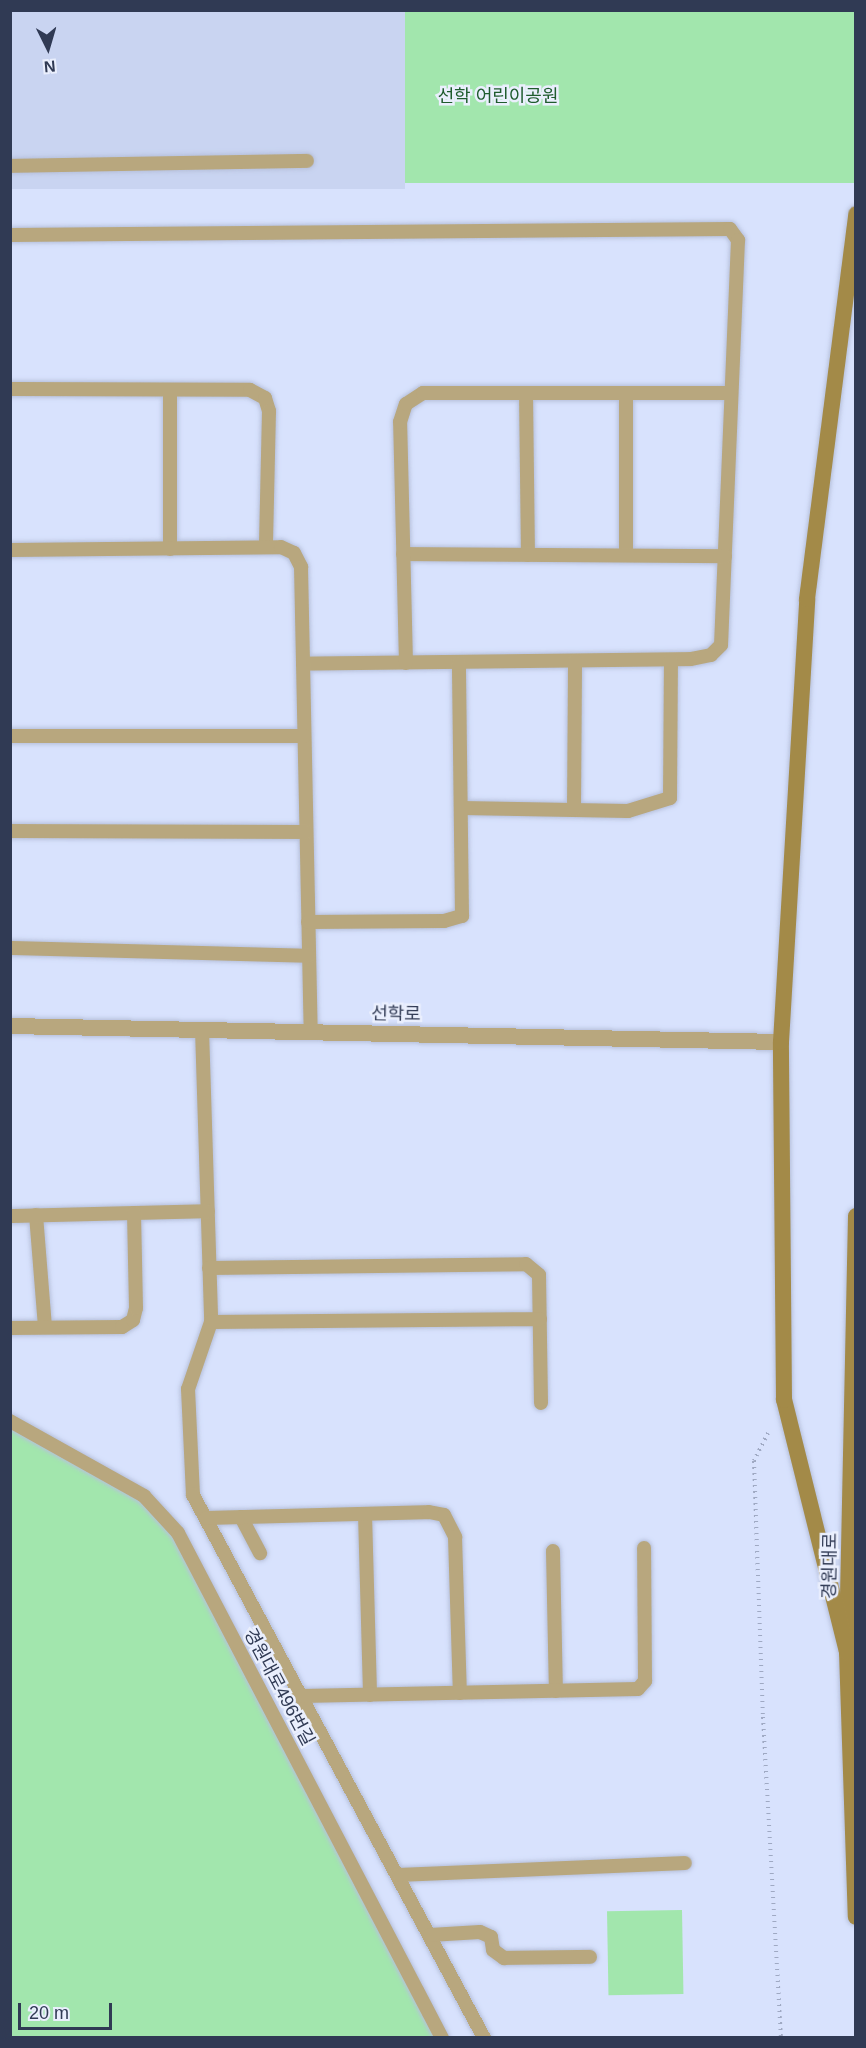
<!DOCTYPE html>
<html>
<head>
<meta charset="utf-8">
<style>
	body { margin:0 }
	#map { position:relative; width:866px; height:2048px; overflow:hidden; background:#d8e2fd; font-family:Arial,"Noto Sans KR",sans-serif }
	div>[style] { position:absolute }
	.built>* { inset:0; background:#c9d4f1; transform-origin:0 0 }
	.green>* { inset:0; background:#a2e6ad; transform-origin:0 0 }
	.path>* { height:4px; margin-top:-2px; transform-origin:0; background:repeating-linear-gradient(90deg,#9fa9c3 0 1.5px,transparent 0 6px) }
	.roads { filter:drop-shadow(0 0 2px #b6c0db) drop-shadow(0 0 2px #b6c0db) }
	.service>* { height:14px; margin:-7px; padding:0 7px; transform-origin:7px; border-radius:7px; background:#b8a77e }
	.tertiary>* { height:16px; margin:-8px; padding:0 8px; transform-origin:8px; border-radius:8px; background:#b8a77e }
	.secondary>* { height:16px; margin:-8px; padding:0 8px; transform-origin:8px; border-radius:8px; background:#a38a48 }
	span { translate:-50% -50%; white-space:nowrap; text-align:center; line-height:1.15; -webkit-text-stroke:5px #eaeffd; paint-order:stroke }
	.park-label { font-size:18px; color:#1f5c2e }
	.street-label { font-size:18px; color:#303a54 }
	.frame { position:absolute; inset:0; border:12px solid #303a54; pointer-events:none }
	.north { position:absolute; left:18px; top:18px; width:60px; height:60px; -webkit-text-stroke:4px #eaeffd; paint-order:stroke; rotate:175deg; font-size:16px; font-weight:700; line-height:24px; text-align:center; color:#303a54 }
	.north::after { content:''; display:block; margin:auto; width:21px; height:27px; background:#303a54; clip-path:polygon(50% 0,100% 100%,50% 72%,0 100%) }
	.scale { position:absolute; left:18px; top:2003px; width:94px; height:27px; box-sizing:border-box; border:3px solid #303a54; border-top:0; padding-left:8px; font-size:18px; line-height:21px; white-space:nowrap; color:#303a54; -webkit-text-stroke:4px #eaeffd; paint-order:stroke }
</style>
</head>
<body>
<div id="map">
	<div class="built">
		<div style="left:10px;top:11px;width:395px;height:178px"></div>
	</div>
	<div class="green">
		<div style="left:405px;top:11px;width:450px;height:172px"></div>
		<div style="clip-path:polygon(10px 1422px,112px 1475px,178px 1533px,445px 2037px,11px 2037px)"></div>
		<div style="left:682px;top:1910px;width:84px;height:75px;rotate:89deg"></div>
	</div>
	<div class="path">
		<div style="left:768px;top:1433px;width:31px;rotate:117deg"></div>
		<div style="left:754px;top:1461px;width:256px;rotate:88deg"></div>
		<div style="left:763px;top:1717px;width:322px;rotate:86.8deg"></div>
	</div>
	<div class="roads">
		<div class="service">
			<div style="left:10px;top:166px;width:297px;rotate:-1deg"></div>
			<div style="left:10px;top:235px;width:720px;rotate:-0.48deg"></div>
			<div style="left:730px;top:229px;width:14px;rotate:54deg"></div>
			<div style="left:738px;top:240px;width:405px;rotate:92.4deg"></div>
			<div style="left:721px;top:645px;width:14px;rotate:135deg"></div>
			<div style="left:711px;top:655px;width:21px;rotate:169deg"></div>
			<div style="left:690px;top:659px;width:387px;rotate:179.3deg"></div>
			<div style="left:10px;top:389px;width:240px;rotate:0.2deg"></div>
			<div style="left:250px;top:390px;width:17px;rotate:28deg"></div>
			<div style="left:265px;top:398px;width:14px;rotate:73deg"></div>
			<div style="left:269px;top:411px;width:136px;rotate:91.3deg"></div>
			<div style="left:526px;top:393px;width:162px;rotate:89.3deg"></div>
			<div style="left:626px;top:393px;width:162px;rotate:90deg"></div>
			<div style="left:170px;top:549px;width:158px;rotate:-90deg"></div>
			<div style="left:10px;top:550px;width:271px;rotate:-0.6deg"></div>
			<div style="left:281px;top:547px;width:14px;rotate:25deg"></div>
			<div style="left:294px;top:553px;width:16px;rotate:63deg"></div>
			<div style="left:301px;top:567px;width:464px;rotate:88.8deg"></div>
			<div style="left:403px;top:554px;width:322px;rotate:0.4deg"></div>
			<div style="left:406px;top:663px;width:241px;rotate:-91.4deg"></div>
			<div style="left:400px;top:422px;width:19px;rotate:-72deg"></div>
			<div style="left:406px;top:404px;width:20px;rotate:-33deg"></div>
			<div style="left:423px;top:393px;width:308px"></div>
			<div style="left:10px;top:736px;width:294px"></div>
			<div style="left:462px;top:808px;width:166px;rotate:1deg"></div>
			<div style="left:628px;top:811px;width:44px;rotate:-17.2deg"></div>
			<div style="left:670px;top:798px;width:138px;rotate:-89.6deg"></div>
			<div style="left:574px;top:810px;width:149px;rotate:-89.6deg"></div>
			<div style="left:10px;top:831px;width:296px;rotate:0.2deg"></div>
			<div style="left:308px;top:922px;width:136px;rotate:-0.4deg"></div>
			<div style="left:444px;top:921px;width:19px;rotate:-16deg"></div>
			<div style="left:462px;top:916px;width:253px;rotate:-90.7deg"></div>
			<div style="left:10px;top:948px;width:299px;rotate:1.5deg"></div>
			<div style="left:202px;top:1029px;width:293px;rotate:88.2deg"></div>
			<div style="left:211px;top:1322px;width:71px;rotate:108.9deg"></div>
			<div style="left:188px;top:1389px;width:106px;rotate:87.3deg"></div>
			<div style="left:193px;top:1495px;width:616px;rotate:61.81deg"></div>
			<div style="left:36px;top:1215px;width:112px;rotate:85.4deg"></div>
			<div style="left:10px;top:1216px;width:198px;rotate:-1.4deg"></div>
			<div style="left:209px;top:1268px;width:317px;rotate:-0.7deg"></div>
			<div style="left:526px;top:1264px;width:17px;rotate:40deg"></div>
			<div style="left:539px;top:1275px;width:128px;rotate:89.1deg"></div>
			<div style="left:211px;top:1322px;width:329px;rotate:-0.5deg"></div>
			<div style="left:10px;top:1328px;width:112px;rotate:-0.5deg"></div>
			<div style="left:122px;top:1327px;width:13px;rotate:-32deg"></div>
			<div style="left:133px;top:1320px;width:12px;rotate:-76deg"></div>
			<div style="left:136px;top:1308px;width:95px;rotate:-91.2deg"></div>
			<div style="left:10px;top:1421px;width:154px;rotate:29.2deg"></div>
			<div style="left:144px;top:1496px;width:50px;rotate:47.4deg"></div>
			<div style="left:178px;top:1533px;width:570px;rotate:62.4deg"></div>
			<div style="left:365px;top:1514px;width:181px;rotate:88.4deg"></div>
			<div style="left:241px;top:1517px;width:41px;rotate:62.2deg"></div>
			<div style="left:206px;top:1518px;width:223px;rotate:-1.5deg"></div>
			<div style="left:429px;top:1512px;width:15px;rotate:11deg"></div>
			<div style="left:444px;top:1515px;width:25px;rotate:63deg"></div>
			<div style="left:455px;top:1537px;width:156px;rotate:88.2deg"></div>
			<div style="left:553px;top:1551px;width:140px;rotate:88.8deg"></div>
			<div style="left:302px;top:1696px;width:336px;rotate:-1.2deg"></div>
			<div style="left:638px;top:1689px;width:11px;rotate:-49deg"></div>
			<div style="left:645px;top:1681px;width:133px;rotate:-90.4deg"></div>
			<div style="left:399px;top:1875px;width:286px;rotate:-2.4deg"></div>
			<div style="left:430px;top:1935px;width:50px;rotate:-3.4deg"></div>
			<div style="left:480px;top:1932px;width:12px;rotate:24deg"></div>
			<div style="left:491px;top:1937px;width:13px;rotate:81deg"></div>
			<div style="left:493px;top:1950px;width:14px;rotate:36deg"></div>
			<div style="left:504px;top:1958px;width:86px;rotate:-0.7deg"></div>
		</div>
		<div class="tertiary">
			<div style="left:10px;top:1026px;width:771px;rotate:1.19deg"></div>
		</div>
		<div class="secondary">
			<div style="left:856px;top:1216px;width:436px;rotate:91.2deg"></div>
			<div style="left:847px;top:1652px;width:265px;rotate:88.1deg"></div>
			<div style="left:847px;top:1652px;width:260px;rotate:-104deg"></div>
			<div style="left:784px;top:1400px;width:358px;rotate:-90.5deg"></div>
			<div style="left:781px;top:1042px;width:444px;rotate:-86.6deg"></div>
			<div style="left:807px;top:599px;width:388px;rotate:-82.7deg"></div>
		</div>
	</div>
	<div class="park-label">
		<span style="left:498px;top:96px">선학 어린이공원</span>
	</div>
	<div class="street-label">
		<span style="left:396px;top:1014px;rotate:1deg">선학로</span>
		<span style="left:830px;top:1566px;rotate:-89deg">경원대로</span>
		<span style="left:279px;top:1687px;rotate:62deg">경원대로496번길</span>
	</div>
	<div class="frame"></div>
	<div class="north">N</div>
	<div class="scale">20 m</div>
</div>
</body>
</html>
